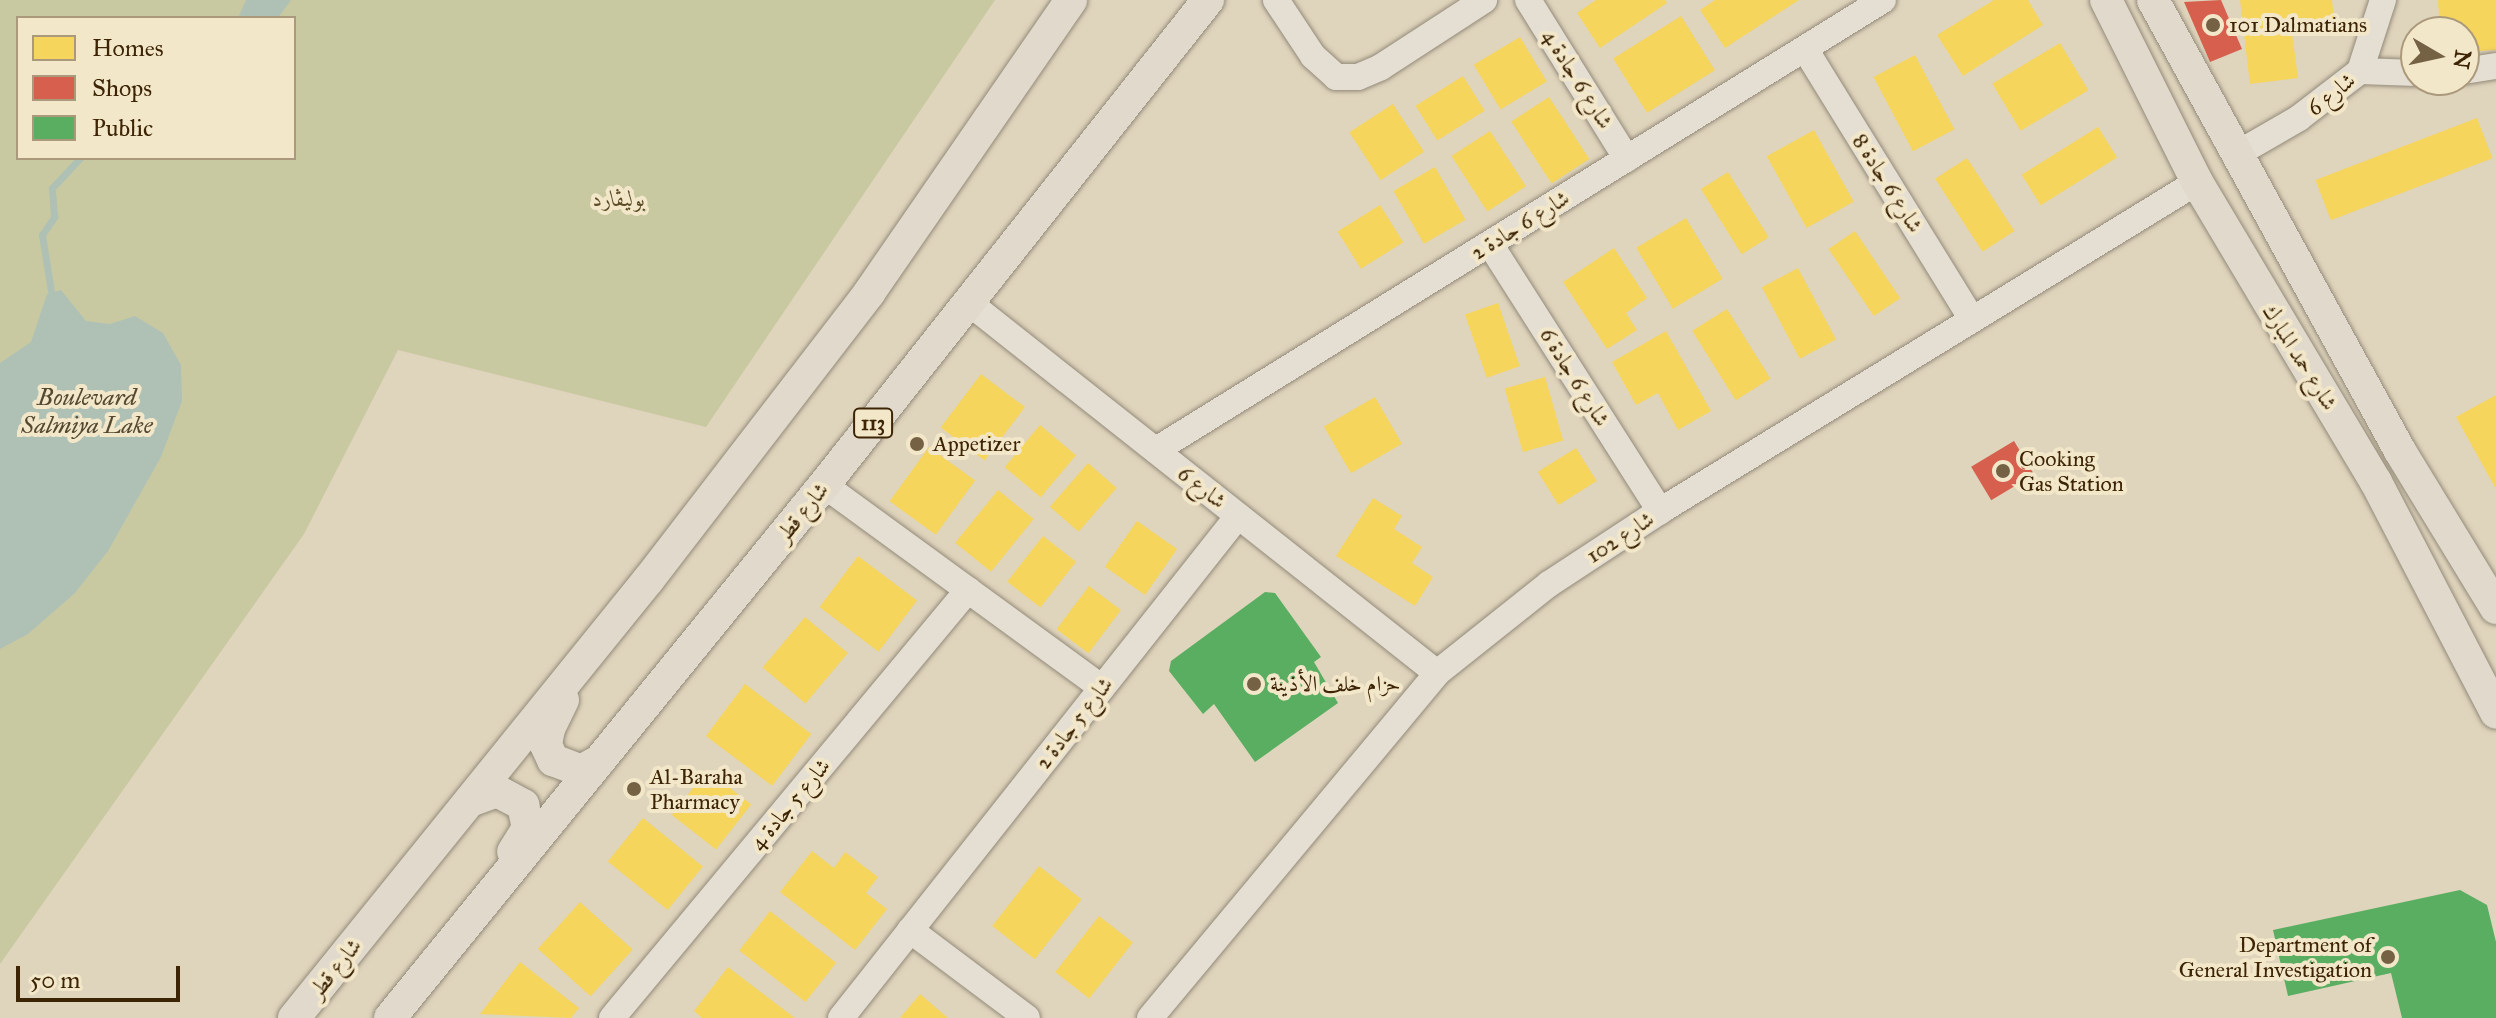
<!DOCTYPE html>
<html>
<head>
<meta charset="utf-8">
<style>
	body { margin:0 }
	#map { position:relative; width:2496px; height:1018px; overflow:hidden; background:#dfd4bc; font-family:"IM FELL Great Primer",Amiri,serif }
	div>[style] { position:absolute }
	.green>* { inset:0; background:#c9c9a1 }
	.water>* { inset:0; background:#afc1b5 }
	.homes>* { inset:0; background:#f6d55c; transform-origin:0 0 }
	.shops>* { inset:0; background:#d6604d; transform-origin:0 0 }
	.public>* { inset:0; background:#5aae61 }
	.stream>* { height:7px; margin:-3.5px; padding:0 3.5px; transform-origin:3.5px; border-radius:3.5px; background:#afc1b5 }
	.roads { filter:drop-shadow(0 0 2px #938a79) drop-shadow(0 0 2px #938a79) }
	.minor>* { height:26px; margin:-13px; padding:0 13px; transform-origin:13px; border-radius:13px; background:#e5dfd3 }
	.major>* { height:32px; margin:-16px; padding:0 16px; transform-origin:16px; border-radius:16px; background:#e1dacc }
	.dots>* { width:22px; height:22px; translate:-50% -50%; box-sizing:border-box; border:4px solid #f3e7ca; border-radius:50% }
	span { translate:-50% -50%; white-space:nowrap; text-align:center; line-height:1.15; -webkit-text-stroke:8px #f3e7ca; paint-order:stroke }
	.shield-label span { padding:2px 6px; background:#f3e7ca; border:2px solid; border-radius:6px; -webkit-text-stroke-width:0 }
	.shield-label { font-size:20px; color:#3c2405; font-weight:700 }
	.poi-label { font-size:22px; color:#3c2405 }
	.left { translate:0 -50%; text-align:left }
	.right { translate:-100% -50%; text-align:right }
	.street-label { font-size:22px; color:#3c2405 }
	.park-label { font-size:22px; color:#5b4b26; font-style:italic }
	.water-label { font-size:24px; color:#544930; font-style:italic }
	.legend { position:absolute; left:16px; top:16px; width:280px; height:144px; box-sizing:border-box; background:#f3e7ca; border:2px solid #aa997b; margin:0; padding:10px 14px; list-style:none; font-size:24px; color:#3c2405 }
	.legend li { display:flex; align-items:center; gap:16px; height:40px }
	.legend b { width:40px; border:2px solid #aa997b }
	.north { position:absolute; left:2400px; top:16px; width:80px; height:80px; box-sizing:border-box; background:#f3e7ca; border:2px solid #aa997b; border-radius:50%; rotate:99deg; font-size:22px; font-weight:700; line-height:32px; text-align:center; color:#3c2405 }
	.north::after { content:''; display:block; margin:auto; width:28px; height:36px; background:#756245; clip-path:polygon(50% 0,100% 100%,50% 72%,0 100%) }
	.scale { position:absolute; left:16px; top:966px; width:164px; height:36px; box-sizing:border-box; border:4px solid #3c2405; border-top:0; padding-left:10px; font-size:24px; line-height:28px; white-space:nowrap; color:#3c2405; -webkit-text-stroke:6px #f3e7ca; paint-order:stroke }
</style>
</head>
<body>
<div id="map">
	<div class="green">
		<div style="clip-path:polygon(evenodd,0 0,995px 0,706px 427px,398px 350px,304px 534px,0 964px,0 0,18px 18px,294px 18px,294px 158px,18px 158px,18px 18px)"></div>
	</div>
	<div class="water">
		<div style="clip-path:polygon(246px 0,291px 0,278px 18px,238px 18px)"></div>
		<div style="clip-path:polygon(61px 290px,86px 321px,110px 324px,135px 316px,163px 333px,181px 365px,182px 401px,161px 457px,108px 551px,75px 593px,28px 634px,0 649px,0 363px,31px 342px,47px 294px)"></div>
	</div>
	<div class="homes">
		<div style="clip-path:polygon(1596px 0,1665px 0,1667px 3px,1600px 48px,1577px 13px)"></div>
		<div style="clip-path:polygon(1715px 0,1799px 0,1725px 48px,1700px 10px)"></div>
		<div style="clip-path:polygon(1994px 0,2028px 0,2043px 25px,1963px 76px,1937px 35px)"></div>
		<div style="clip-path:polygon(2240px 0,2332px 0,2334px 21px,2291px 26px,2298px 78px,2250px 84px)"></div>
		<div style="clip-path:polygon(2438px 0,2496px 0,2496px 50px,2464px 52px,2464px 32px,2440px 32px)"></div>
		<div style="left:1681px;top:16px;width:64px;height:80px;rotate:58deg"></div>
		<div style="left:1520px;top:37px;width:52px;height:54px;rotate:59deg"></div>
		<div style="left:2060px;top:43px;width:55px;height:79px;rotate:59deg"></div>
		<div style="left:1915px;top:55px;width:84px;height:47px;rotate:62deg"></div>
		<div style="left:1463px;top:76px;width:41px;height:56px;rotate:58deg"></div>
		<div style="left:1549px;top:97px;width:74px;height:45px;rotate:57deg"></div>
		<div style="left:1393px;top:104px;width:57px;height:52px;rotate:57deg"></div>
		<div style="left:2477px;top:118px;width:43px;height:173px;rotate:69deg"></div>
		<div style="left:2098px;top:127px;width:36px;height:90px;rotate:58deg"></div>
		<div style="left:1814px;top:130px;width:82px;height:54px;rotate:61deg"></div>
		<div style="left:1490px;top:131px;width:66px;height:46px;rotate:57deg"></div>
		<div style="left:1967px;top:158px;width:87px;height:38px;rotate:57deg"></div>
		<div style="left:1435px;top:167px;width:61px;height:48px;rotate:60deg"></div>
		<div style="left:1728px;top:172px;width:77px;height:32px;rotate:58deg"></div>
		<div style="left:1380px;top:205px;width:44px;height:50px;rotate:58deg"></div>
		<div style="left:1686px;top:218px;width:71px;height:58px;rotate:59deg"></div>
		<div style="left:1855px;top:231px;width:81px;height:32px;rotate:56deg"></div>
		<div style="clip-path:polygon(1614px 248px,1647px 298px,1626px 313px,1637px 330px,1607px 349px,1563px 282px)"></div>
		<div style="left:1798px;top:268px;width:81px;height:41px;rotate:62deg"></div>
		<div style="left:1498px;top:303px;width:67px;height:35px;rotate:71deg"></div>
		<div style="left:1727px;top:309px;width:82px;height:41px;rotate:58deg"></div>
		<div style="clip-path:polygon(1666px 331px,1711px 411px,1678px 430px,1658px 393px,1636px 405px,1612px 362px)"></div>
		<div style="left:981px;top:374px;width:55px;height:67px;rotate:37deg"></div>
		<div style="left:1545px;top:377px;width:66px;height:42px;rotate:74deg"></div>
		<div style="clip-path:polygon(2496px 395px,2496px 489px,2456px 417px)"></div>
		<div style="left:1375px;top:397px;width:54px;height:59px;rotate:60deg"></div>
		<div style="left:1040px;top:425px;width:47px;height:55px;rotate:40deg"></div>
		<div style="left:929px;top:447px;width:57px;height:67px;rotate:36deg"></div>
		<div style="left:1576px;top:448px;width:39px;height:45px;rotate:58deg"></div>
		<div style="left:1088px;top:463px;width:38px;height:58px;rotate:41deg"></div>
		<div style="left:998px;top:490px;width:46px;height:68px;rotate:39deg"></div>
		<div style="clip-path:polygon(1373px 498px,1402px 516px,1394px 529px,1422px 547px,1412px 563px,1433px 577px,1415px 606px,1336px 556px)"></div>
		<div style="left:1137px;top:521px;width:49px;height:56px;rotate:35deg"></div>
		<div style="left:1043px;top:536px;width:42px;height:58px;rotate:38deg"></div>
		<div style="left:858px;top:556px;width:74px;height:64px;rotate:37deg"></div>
		<div style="left:1089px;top:586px;width:40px;height:54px;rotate:37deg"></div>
		<div style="left:805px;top:617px;width:56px;height:66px;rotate:40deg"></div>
		<div style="left:745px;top:684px;width:83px;height:65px;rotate:37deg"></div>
		<div style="left:707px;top:770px;width:56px;height:57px;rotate:38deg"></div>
		<div style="left:643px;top:818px;width:77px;height:56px;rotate:39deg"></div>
		<div style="clip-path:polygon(812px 851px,834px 868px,845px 852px,878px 877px,866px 893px,887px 909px,855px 950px,780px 892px)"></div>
		<div style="left:1039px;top:866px;width:54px;height:76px;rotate:38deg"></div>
		<div style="left:580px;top:902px;width:71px;height:63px;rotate:42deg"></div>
		<div style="left:770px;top:911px;width:84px;height:50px;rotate:38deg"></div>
		<div style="left:1099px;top:916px;width:43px;height:71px;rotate:38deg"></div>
		<div style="clip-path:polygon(520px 962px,579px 1008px,571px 1018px,480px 1014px)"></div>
		<div style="clip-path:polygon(728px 967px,795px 1018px,702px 1018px,694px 1011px)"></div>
		<div style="clip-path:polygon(920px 994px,948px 1018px,900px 1018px)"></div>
	</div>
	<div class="shops">
		<div style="clip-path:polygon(2221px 0,2242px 49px,2210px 62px,2184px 2px)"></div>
		<div style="left:2014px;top:441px;width:39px;height:50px;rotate:59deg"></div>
	</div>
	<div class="public">
		<div style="clip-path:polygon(1265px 592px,1275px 593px,1321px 657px,1314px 662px,1338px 703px,1255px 762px,1214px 704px,1203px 714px,1169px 671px,1171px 661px)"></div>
		<div style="clip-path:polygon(2460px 890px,2487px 905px,2496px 942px,2496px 1018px,2402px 1018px,2391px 973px,2288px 996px,2273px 930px)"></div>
	</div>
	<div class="stream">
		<div style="left:51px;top:291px;width:57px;rotate:-99.1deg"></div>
		<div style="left:42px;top:235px;width:22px;rotate:-56deg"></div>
		<div style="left:54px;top:217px;width:29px;rotate:-94deg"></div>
		<div style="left:52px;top:188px;width:41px;rotate:-47deg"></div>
	</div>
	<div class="roads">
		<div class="minor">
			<div style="left:1276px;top:0;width:67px;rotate:56.5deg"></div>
			<div style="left:1313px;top:56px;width:31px;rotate:42deg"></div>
			<div style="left:1336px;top:77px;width:22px"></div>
			<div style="left:1358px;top:77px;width:25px;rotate:-23deg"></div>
			<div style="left:1381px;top:67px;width:123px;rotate:-33deg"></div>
			<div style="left:1528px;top:0;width:187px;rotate:58.1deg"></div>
			<div style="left:1805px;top:49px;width:316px;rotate:58.3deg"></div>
			<div style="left:2360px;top:71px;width:56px;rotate:2deg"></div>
			<div style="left:2464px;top:71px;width:32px;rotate:-9deg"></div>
			<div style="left:2237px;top:154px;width:72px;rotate:-30.1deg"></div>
			<div style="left:2299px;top:118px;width:77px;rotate:-37.6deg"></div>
			<div style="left:2360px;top:71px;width:75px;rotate:-72.1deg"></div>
			<div style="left:1490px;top:244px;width:317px;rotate:57.5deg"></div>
			<div style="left:968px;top:302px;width:598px;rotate:38.35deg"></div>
			<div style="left:1156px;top:450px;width:855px;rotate:-31.76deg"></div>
			<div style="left:824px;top:485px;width:344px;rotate:36.1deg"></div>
			<div style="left:910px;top:930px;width:146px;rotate:36.9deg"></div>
			<div style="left:612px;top:1018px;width:557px;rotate:-50.25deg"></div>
			<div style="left:841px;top:1018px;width:640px;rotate:-51.66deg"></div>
			<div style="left:1150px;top:1018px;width:449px;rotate:-50.2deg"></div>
			<div style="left:1437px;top:673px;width:143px;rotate:-38.5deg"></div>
			<div style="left:1549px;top:584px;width:133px;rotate:-33.3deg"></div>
			<div style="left:1660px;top:511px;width:630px;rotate:-31.49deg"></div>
		</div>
		<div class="major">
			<div style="left:2106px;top:0;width:203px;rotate:63.4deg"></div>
			<div style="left:2197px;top:182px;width:349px;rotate:59.2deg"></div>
			<div style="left:2376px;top:482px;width:260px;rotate:62.5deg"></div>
			<div style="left:2153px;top:0;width:514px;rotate:61.29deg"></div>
			<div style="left:2400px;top:451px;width:184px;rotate:58.6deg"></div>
			<div style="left:563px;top:700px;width:32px;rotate:116deg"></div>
			<div style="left:549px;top:729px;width:16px;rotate:101deg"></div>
			<div style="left:546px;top:745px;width:17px;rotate:65deg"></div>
			<div style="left:553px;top:760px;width:30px;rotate:21deg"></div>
			<div style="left:581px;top:771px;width:21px;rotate:-29deg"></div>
			<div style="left:470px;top:801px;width:29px;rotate:-20deg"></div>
			<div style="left:497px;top:791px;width:30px;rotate:28deg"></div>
			<div style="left:523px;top:805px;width:24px;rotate:78deg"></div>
			<div style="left:528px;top:828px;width:28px;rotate:122deg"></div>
			<div style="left:294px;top:1018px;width:565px;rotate:-51.04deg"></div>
			<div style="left:649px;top:579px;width:361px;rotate:-52.4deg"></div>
			<div style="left:869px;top:293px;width:356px;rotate:-55.4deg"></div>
			<div style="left:390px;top:1018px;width:687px;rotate:-50.85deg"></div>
			<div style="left:824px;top:485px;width:619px;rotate:-51.63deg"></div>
		</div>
	</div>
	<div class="dots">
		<div style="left:2213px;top:25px;background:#756245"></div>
		<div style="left:917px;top:444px;background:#756245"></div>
		<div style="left:2003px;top:471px;background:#756245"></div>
		<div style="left:1254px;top:684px;background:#756245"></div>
		<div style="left:634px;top:789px;background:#756245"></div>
		<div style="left:2388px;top:957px;background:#756245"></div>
	</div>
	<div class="shield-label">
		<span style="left:873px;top:423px">113</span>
	</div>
	<div class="poi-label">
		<span class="left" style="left:2229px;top:25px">101 Dalmatians</span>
		<span class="left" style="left:933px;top:444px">Appetizer</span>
		<span class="left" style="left:2019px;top:471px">Cooking<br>Gas Station</span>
		<span class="left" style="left:1270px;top:684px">حزام خلف الأذينة</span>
		<span class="left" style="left:650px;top:789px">Al-Baraha<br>Pharmacy</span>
		<span class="right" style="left:2372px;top:957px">Department of<br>General Investigation</span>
	</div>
	<div class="street-label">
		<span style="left:1578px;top:79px;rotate:58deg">شارع 6 جادة 4</span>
		<span style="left:2331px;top:94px;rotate:-38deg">شارع 6</span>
		<span style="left:1888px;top:183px;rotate:58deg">شارع 6 جادة 8</span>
		<span style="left:1520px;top:225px;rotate:-32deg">شارع 6 جادة 2</span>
		<span style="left:2300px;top:357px;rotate:58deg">شارع حمد المبارك</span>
		<span style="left:1575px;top:377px;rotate:58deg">شارع 6 جادة 6</span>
		<span style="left:1202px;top:487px;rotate:38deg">شارع 6</span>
		<span style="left:802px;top:512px;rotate:-51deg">شارع قطر</span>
		<span style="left:1620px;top:537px;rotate:-33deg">شارع 102</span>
		<span style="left:1074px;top:723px;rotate:-52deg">شارع 5 جادة 2</span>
		<span style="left:790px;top:804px;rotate:-50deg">شارع 5 جادة 4</span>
		<span style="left:335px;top:968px;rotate:-51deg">شارع قطر</span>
	</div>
	<div class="park-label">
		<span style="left:619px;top:199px">بوليڤارد</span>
	</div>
	<div class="water-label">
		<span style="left:87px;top:412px">Boulevard<br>Salmiya Lake</span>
	</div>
	<ul class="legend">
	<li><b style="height:22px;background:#f6d55c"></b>Homes</li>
	<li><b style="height:22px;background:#d6604d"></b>Shops</li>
	<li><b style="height:22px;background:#5aae61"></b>Public</li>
	</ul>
	<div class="north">N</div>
	<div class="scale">50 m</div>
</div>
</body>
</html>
